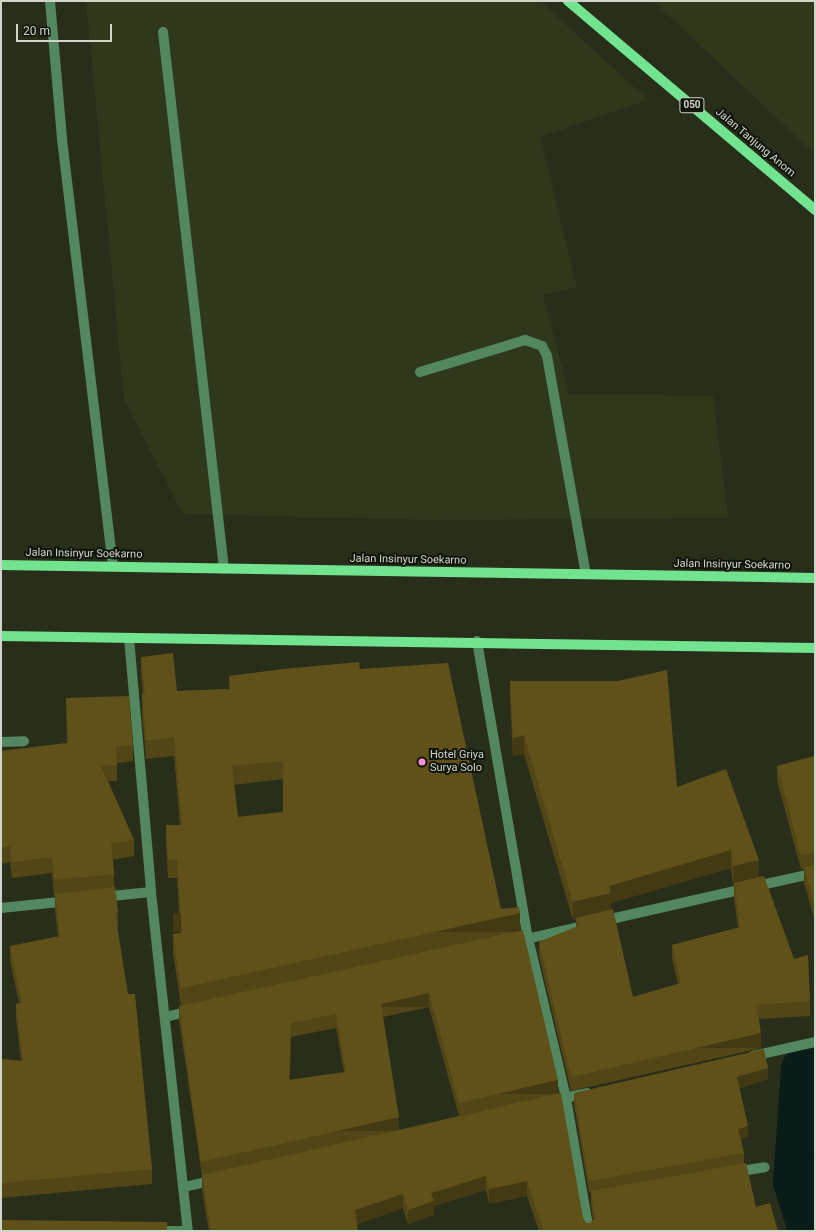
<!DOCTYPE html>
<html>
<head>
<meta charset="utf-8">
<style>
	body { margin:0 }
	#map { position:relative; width:816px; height:1232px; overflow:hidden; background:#282e1a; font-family:Roboto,sans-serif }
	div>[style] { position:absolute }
	.built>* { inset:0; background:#30381c }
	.river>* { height:57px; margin:-28.5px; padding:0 28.5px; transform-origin:28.5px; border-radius:28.5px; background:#0a1c18 }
	.minor>* { height:10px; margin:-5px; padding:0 5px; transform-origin:5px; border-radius:5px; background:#53875f }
	.major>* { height:10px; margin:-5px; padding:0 5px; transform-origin:5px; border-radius:5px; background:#72e48f }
	.wall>* { inset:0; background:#534616 }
	.shaded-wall>* { inset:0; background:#433912; transform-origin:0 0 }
	.building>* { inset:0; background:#60511a }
	.dots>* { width:11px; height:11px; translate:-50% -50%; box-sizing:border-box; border:2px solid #12150c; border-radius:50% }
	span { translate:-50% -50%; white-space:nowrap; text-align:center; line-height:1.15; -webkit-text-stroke:4px #12150c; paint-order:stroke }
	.shield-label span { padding:1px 3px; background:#12150c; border:1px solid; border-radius:3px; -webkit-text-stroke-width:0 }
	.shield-label { font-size:10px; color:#d1d5c9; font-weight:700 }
	.street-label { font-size:11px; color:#d1d5c9 }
	.poi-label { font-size:11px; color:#d1d5c9 }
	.left { translate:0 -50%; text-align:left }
	.frame { position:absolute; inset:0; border:2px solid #d1d5c9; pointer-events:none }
	.scale { position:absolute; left:16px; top:24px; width:96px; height:18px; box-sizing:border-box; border:2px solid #d1d5c9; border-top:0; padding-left:5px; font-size:12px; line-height:14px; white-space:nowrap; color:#d1d5c9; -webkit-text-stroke:3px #12150c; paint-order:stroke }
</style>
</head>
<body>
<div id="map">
	<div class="built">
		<div style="clip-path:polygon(86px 1px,540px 1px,648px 100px,540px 137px,577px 287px,543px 295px,569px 394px,713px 396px,728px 518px,434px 520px,183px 514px,124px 399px)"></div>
		<div style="clip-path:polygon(653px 1px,815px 1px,815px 154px)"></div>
	</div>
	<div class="river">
		<div style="left:815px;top:1068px;width:7px;rotate:153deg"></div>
		<div style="left:809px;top:1071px;width:109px;rotate:94.2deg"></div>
		<div style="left:801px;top:1180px;width:47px;rotate:72.7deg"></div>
	</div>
	<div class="minor">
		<div style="left:50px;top:1px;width:139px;rotate:85deg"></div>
		<div style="left:62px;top:139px;width:430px;rotate:83.2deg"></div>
		<div style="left:163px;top:32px;width:540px;rotate:83.52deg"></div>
		<div style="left:420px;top:372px;width:110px;rotate:-16.9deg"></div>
		<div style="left:525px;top:340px;width:18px;rotate:19deg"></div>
		<div style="left:542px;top:346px;width:11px;rotate:63deg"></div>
		<div style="left:547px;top:356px;width:221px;rotate:79.9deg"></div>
		<div style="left:129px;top:638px;width:255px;rotate:85deg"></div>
		<div style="left:151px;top:892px;width:341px;rotate:83.8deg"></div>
		<div style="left:477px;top:641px;width:301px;rotate:80.3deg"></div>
		<div style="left:528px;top:938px;width:164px;rotate:76.6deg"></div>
		<div style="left:566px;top:1098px;width:135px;rotate:80.2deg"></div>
		<div style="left:1px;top:742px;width:23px;rotate:-2deg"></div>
		<div style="left:102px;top:897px;width:49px;rotate:-5.8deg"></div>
		<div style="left:1px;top:908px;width:68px;rotate:-5.9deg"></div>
		<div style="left:602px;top:921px;width:218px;rotate:-12.7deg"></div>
		<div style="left:513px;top:942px;width:76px;rotate:-12.9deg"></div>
		<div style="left:165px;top:1017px;width:28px;rotate:-13deg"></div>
		<div style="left:753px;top:1056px;width:64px;rotate:-12.7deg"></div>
		<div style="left:550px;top:1101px;width:38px;rotate:-12deg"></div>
		<div style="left:735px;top:1172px;width:30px;rotate:-9deg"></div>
		<div style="left:184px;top:1187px;width:32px;rotate:-13deg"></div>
		<div style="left:155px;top:1231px;width:32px"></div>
	</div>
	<div class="major">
		<div style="left:568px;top:1px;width:324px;rotate:40.2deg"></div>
		<div style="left:1px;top:565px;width:814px;rotate:0.91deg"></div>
		<div style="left:1px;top:636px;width:814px;rotate:0.84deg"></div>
	</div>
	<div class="wall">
		<div style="clip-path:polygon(evenodd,141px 657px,177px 691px,229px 689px,229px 676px,360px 669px,501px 909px,520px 931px,558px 1093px,583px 1218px,586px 1223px,590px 1223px,593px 1220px,591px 1205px,591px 1192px,589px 1193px,574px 1104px,574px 1093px,768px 1079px,739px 1088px,748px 1137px,741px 1139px,744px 1153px,744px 1163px,756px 1207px,778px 1231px,539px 1231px,527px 1196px,489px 1204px,486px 1190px,434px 1206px,434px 1215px,408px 1224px,403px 1208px,357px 1224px,358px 1231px,209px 1231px,202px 1190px,202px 1176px,179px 1020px,179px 1006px,181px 1006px,173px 953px,173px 934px,180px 933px,177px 878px,168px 878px,166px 844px,166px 825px,180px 825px,174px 756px,146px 759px,142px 712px,142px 693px,143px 693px,141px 675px,141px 657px,283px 779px,283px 812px,238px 817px,234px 785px,283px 779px,141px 657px,429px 1007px,459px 1116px,399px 1130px,383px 1017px,429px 1007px,141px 657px,336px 1028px,344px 1072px,290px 1080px,291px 1037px,336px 1028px)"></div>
		<div style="clip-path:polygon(evenodd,510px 681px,677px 787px,759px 877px,794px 959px,810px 1001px,810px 1016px,759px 1019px,761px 1048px,571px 1091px,539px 956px,539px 942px,576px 927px,576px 919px,573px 920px,524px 754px,513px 756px,510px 699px,510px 681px,731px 868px,733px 885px,734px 884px,734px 898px,738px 928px,672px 945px,672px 959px,678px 984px,633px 997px,611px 910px,611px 903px,731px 868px)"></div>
		<div style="clip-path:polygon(66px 698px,133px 745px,133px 761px,117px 763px,117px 781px,108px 781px,134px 840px,134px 856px,113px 860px,114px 874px,114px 887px,118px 912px,118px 928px,117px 928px,152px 1169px,152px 1184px,1px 1198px,1px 1059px,21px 1061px,16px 1019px,16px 1004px,19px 1003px,10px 961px,10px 946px,58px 937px,55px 909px,55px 896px,54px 896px,52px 873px,12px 878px,10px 862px,1px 864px,1px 751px,67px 743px)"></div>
		<div style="clip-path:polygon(815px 756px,815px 922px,804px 882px,804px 869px,801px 869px,777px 781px,777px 766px)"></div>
		<div style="clip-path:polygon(814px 1101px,815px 1101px,815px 1118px,814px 1113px)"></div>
		<div style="clip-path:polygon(814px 1128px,815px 1128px,815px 1145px,814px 1141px)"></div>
	</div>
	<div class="shaded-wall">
		<div style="clip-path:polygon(524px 735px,524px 754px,513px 756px,513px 738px)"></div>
		<div style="clip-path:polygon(731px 850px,731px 868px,611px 903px,611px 912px,576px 918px,576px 919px,573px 920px,573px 902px,609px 886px)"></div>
		<div style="clip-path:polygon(759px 860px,759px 879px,733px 885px,733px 866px)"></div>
		<div style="left:520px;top:913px;width:19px;height:347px;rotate:90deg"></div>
		<div style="left:429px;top:993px;width:14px;height:49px;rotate:90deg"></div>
		<div style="clip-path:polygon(291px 1023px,291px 1037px,289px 1094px,289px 1080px)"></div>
		<div style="left:761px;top:1033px;width:15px;height:195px;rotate:90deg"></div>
		<div style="clip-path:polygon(768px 1068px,768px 1079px,737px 1088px,737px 1077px)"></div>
		<div style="left:558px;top:1080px;width:14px;height:102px;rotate:90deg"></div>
		<div style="left:399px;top:1117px;width:14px;height:203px;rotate:90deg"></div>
		<div style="clip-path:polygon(748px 1126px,748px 1137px,738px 1140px,738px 1129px)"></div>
		<div style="clip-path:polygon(486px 1176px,486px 1190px,434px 1206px,434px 1215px,408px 1224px,408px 1210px,431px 1193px)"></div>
		<div style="clip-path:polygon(527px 1181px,527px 1196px,489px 1204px,489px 1189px)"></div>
		<div style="clip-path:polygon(403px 1194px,403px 1208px,355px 1225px,355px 1210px)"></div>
	</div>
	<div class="building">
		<div style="clip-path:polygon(evenodd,173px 653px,177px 691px,231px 689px,229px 676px,283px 669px,359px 662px,360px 669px,448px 663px,501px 909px,519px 907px,520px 913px,181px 988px,173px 934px,182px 933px,177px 859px,168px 860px,166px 825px,182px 825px,174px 737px,146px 741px,142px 693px,145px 693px,141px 657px,173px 653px,283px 761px,283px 812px,238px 817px,232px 766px,283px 761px)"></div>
		<div style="clip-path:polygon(667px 670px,677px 787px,726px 769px,759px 860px,733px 866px,731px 850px,609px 886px,611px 893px,573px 902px,524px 735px,513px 738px,510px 681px,618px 681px)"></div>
		<div style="clip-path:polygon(129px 696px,133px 745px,116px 747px,117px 765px,101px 766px,134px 840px,111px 844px,114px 874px,54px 880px,52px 857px,12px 862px,10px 846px,1px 848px,1px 751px,68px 743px,66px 698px)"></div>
		<div style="clip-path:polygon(815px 756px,815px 852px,801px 855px,777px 766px)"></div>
		<div style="clip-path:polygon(815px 865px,815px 907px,804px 867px)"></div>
		<div style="clip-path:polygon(764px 876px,794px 959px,808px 955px,810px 1001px,756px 1005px,761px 1033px,571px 1077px,539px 942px,579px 926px,576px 918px,613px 909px,633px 997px,681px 983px,672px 945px,740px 927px,734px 883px)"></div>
		<div style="clip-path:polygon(115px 887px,118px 912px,115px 913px,128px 994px,135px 994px,152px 1169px,1px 1183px,1px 1059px,23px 1061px,16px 1004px,22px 1003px,10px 946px,60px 936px,55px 894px)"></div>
		<div style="clip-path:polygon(evenodd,523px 930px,558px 1080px,459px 1103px,429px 993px,381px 1004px,399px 1117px,201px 1162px,179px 1006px,523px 930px,336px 1014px,346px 1072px,289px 1080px,291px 1023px,336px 1014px)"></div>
		<div style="clip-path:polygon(764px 1049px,768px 1068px,737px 1077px,748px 1126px,738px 1129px,744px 1153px,589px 1181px,574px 1093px)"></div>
		<div style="clip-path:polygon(561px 1093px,583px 1218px,586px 1223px,590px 1223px,595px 1218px,591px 1191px,746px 1163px,756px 1207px,770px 1203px,778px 1231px,544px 1231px,527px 1181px,489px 1189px,486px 1176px,431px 1193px,434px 1201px,408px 1210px,403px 1194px,355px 1210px,358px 1231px,211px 1231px,202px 1175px)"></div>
		<div style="clip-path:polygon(1px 1220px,167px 1222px,167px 1231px,1px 1231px)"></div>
	</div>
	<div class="dots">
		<div style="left:422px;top:762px;background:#f690d0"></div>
	</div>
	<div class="shield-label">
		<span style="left:692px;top:105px">050</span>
	</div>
	<div class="street-label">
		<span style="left:755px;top:143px;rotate:40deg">Jalan Tanjung Anom</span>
		<span style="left:84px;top:554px;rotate:1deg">Jalan Insinyur Soekarno</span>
		<span style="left:408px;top:560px;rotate:1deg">Jalan Insinyur Soekarno</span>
		<span style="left:732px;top:565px;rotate:1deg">Jalan Insinyur Soekarno</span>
	</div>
	<div class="poi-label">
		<span class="left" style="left:430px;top:762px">Hotel Griya<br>Surya Solo</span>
	</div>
	<div class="frame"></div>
	<div class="scale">20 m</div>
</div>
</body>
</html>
